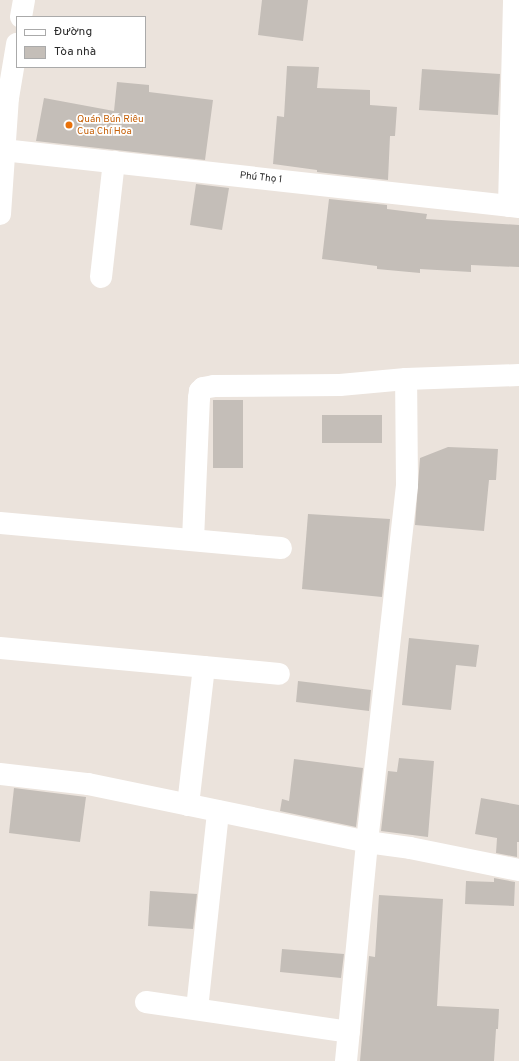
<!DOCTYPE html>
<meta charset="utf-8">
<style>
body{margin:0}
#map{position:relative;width:519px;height:1061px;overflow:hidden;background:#ebe3dc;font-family:Overpass,sans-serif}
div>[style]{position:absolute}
.building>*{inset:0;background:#c4beb8}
.minor>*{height:22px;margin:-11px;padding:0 11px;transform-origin:11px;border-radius:11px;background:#fff}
.dots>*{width:11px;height:11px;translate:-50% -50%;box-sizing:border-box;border:2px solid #fff;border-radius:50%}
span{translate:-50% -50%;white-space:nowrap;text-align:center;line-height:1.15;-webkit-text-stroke:3.5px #fff;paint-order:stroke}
.food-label{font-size:10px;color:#c56008}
.left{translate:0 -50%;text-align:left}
.street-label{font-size:10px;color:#2a2a2a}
.legend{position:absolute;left:16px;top:16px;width:130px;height:52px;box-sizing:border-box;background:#fff;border:1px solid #aaa;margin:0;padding:5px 7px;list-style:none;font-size:12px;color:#2a2a2a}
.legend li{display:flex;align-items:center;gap:8px;height:20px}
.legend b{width:20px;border:1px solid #aaa}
</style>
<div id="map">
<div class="building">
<div style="clip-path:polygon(262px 0,308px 0,303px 41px,258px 35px)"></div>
<div style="clip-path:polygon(287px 66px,319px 67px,317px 88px,370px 90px,370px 105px,397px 107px,395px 136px,390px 136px,388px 180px,317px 172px,317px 170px,273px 164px,277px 116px,284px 117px)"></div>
<div style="clip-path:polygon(422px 69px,500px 74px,498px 115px,419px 110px)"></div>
<div style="clip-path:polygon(117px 82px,149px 85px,149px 92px,213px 100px,205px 160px,36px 141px,44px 98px,114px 111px)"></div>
<div style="clip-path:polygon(196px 184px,229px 188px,222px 230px,190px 225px)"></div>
<div style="clip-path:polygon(329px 199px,387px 205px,387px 209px,427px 214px,426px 219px,519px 225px,519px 267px,471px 265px,471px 272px,420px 269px,420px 273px,377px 269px,377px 266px,322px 259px)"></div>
<div style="clip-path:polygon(213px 400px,243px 400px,243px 468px,213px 468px)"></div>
<div style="clip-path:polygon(322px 415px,382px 415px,382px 443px,322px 443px)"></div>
<div style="clip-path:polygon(448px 447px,498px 449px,496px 480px,489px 480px,484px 531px,415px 525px,420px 458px)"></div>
<div style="clip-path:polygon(308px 514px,390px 519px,382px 597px,302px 589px)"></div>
<div style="clip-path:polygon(409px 638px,479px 645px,476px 667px,456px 665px,451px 710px,402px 705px)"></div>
<div style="clip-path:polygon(298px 681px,371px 690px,369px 711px,296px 702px)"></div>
<div style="clip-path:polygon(399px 758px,434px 761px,428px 837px,381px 831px,388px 771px,397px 772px)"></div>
<div style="clip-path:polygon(294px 759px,363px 768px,356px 827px,280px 811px,282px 799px,289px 801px)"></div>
<div style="clip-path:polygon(14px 788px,86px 797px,80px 842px,9px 833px)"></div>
<div style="clip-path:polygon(481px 798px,519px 805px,519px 842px,517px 842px,517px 857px,496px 853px,497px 838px,475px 834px)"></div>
<div style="clip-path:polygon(494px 878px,515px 882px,514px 906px,465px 904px,466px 881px,494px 882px)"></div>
<div style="clip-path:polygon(150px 891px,197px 894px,193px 929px,148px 926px)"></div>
<div style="clip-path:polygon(379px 895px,443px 899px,437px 1006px,499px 1009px,498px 1029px,496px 1029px,494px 1061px,360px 1061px,369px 956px,375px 957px)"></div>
<div style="clip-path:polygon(282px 949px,344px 954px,341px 978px,280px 972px)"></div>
</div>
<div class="minor">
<div style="left:21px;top:17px;width:17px;rotate:-80deg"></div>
<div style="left:3px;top:150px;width:519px;rotate:6.3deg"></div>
<div style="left:509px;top:206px;width:206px;rotate:-88.6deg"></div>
<div style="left:0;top:214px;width:116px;rotate:-86.1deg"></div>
<div style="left:8px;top:98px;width:55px;rotate:-80.5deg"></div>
<div style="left:101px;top:277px;width:116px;rotate:-83.6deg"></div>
<div style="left:0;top:523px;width:282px;rotate:5.1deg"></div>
<div style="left:193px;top:540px;width:142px;rotate:-87.6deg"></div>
<div style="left:199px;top:398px;width:7px;rotate:-82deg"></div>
<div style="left:200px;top:391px;width:4px;rotate:-45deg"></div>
<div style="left:203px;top:388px;width:11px;rotate:-10deg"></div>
<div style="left:214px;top:386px;width:126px;rotate:-0.5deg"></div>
<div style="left:340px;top:385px;width:66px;rotate:-5.2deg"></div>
<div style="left:406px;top:379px;width:113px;rotate:-2deg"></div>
<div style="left:0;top:648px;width:280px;rotate:5.3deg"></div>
<div style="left:0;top:774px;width:89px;rotate:6.5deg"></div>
<div style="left:88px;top:784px;width:285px;rotate:11.7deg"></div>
<div style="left:367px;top:842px;width:43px;rotate:7.9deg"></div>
<div style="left:410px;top:848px;width:111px;rotate:11.4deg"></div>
<div style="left:188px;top:805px;width:139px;rotate:-83.4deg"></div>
<div style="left:146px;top:1002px;width:205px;rotate:8.4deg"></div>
<div style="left:197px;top:1009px;width:199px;rotate:-83.9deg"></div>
<div style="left:346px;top:1061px;width:220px;rotate:-84.5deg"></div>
<div style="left:367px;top:842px;width:359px;rotate:-83.6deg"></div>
<div style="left:407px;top:485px;width:106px;rotate:-90.5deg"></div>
</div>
<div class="dots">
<div style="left:69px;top:125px;background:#e8710a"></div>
</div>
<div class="food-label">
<span class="left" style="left:77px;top:125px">Quán Bún Riêu<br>Cua Chí Hoa</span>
</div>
<div class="street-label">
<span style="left:261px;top:178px;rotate:6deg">Phú Thọ 1</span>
</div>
<ul class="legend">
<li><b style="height:5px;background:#fff"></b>Đường</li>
<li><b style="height:11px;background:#c4beb8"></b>Tòa nhà</li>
</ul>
</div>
